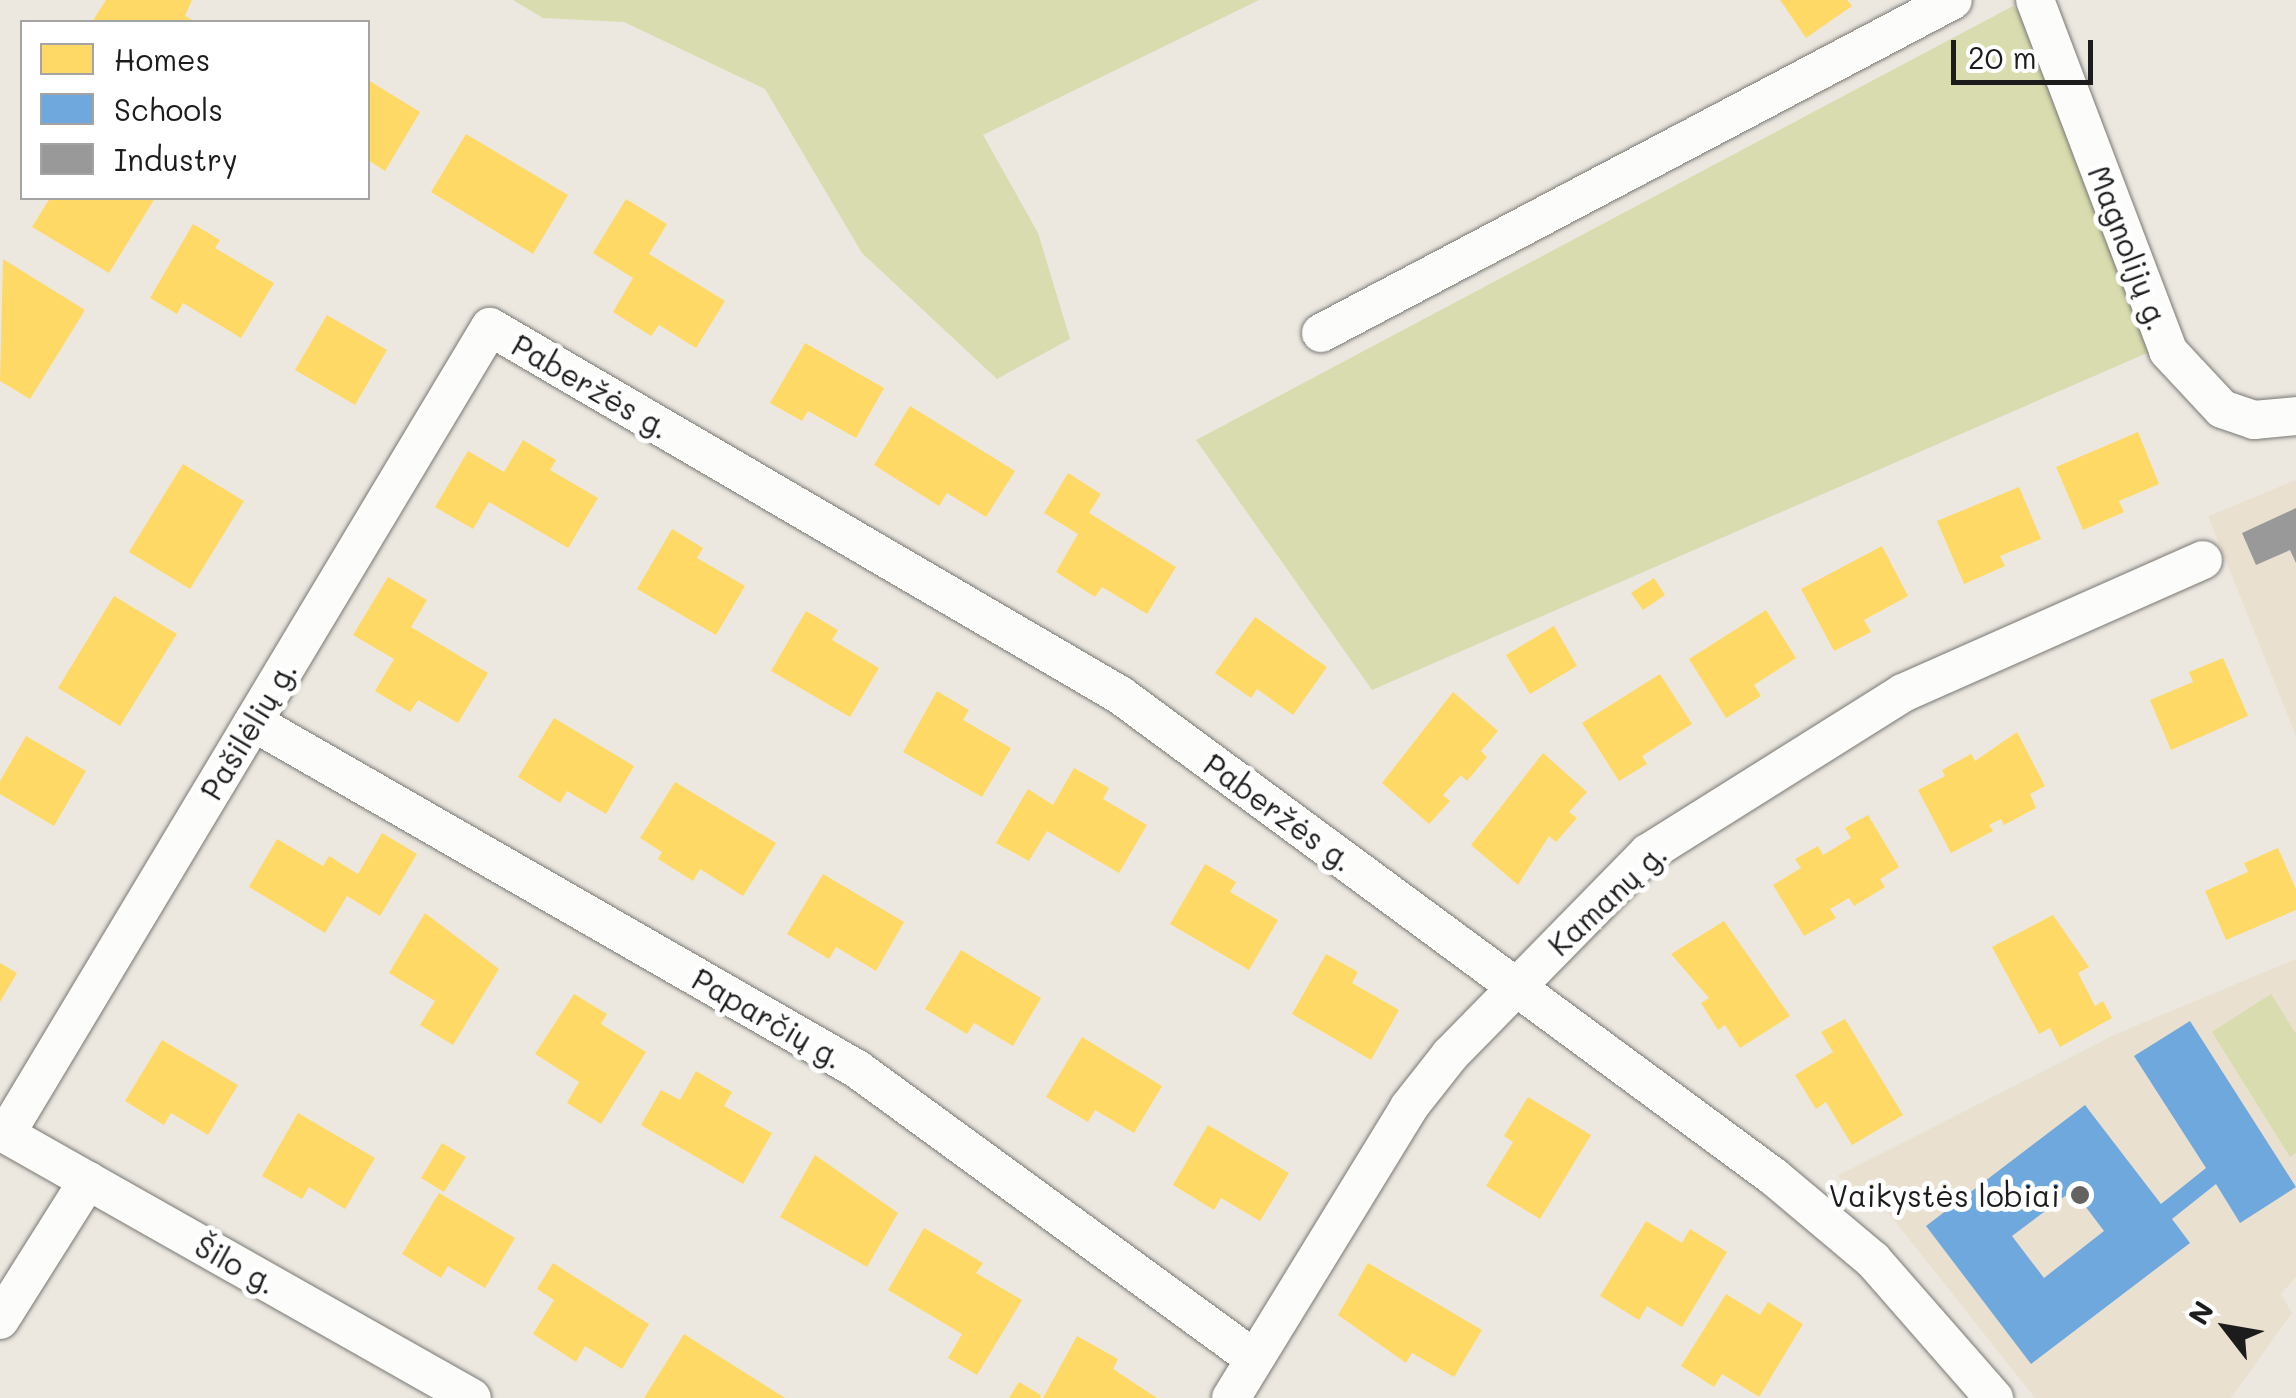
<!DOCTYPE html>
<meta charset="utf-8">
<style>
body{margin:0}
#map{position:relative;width:2296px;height:1398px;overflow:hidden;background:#ece8e0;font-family:Mali,sans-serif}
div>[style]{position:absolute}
.built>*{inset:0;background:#e9e0d0}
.green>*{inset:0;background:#d8dcae}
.homes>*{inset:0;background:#ffd966}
.schools>*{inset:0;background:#6fa8dc}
.industry>*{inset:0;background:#999}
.roads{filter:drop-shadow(0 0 2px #7a7874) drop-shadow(0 0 2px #7a7874)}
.minor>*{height:38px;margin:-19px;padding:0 19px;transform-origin:19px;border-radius:19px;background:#fcfcfa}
.dots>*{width:28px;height:28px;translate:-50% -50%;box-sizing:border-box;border:5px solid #fff;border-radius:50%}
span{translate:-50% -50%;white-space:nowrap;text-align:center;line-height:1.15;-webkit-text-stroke:10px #fff;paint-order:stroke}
.street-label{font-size:30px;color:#1c1c1c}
.poi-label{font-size:30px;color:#1c1c1c}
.right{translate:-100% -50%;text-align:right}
.legend{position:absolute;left:20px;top:20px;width:350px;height:180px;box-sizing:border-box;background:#fff;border:2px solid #a4a4a4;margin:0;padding:12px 18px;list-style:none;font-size:30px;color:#1c1c1c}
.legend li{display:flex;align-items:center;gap:20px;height:50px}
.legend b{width:50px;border:2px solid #a4a4a4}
.north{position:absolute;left:2176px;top:1278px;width:100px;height:100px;-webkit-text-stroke:8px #fff;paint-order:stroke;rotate:301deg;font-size:28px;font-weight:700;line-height:40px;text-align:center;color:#1c1c1c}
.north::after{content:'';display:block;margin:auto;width:35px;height:45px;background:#1c1c1c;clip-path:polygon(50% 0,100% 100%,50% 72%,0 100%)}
.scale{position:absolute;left:1951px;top:40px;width:142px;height:45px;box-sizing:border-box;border:5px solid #1c1c1c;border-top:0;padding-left:12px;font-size:30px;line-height:35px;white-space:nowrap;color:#1c1c1c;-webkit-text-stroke:8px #fff;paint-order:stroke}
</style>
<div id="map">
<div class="built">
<div style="clip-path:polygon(2296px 480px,2296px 736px,2208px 516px)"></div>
<div style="clip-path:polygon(2296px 959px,2296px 1277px,2281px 1294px,2292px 1313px,2231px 1398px,2035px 1398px,1890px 1215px,1837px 1176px,2116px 1034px)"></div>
</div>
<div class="green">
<div style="clip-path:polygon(513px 0,1259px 0,983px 135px,1038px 233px,1070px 339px,997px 379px,862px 253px,765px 89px,624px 22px,543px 18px)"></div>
<div style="clip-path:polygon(2013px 6px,2032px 28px,2154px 350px,1372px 690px,1196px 440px)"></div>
<div style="clip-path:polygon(2271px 994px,2296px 1034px,2296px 1153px,2290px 1157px,2212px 1032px)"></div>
</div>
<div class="homes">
<div style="clip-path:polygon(106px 0,192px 0,185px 16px,196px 22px,92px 22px)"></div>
<div style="clip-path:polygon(1780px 0,1847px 0,1852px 6px,1806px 38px)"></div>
<div style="clip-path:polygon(368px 80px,420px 112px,385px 171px,368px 160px)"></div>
<div style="clip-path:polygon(466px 134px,568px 195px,533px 254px,431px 192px)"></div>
<div style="clip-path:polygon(50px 198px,155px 198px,109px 273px,32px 227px)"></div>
<div style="clip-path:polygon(626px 199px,667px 224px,649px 254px,725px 301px,696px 348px,659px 325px,651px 336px,613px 312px,633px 278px,593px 253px)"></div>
<div style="clip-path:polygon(193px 224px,220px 240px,215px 248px,274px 283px,241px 338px,183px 303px,177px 314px,150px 298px)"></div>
<div style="clip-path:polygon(3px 259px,85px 310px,30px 399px,0 381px)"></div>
<div style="clip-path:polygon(327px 315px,387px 350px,355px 405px,295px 370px)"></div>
<div style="clip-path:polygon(805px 343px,884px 388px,856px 438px,808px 411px,802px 421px,770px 403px)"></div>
<div style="clip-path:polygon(910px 406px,1015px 471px,986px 517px,947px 493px,939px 506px,874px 465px)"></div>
<div style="clip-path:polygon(2138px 432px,2159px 484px,2119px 501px,2124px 512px,2083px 530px,2056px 467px)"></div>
<div style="clip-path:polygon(523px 440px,556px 460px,550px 470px,598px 498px,568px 548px,489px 502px,473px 529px,435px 507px,468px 451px,504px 472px)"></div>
<div style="clip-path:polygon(183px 464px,244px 501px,190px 589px,129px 552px)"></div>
<div style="clip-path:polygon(1068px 473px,1101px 494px,1089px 513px,1176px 567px,1147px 614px,1102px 587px,1095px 597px,1056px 572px,1078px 534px,1044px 513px)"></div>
<div style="clip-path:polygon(2019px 487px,2041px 539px,2000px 556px,2005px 566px,1964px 584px,1937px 521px)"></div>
<div style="clip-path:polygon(672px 529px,703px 548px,697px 558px,745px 586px,716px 635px,637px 589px)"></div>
<div style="clip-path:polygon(1882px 546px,1908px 596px,1864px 620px,1871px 632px,1834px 651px,1801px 589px)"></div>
<div style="clip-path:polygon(388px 577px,427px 600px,411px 627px,488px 673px,458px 723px,418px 700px,410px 712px,375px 691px,394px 659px,353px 635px)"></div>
<div style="clip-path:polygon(1654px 578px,1665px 595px,1643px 610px,1631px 593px)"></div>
<div style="clip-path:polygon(114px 596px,177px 634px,120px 726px,58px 688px)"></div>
<div style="clip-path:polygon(1766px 610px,1796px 658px,1754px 685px,1761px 696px,1726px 718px,1689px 659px)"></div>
<div style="clip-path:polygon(806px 611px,838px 630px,832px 640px,879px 668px,850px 717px,771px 671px)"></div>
<div style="clip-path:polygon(1255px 617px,1327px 667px,1293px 715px,1257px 689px,1251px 698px,1215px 673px)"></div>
<div style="clip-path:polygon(1554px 626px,1577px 666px,1530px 694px,1506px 655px)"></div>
<div style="clip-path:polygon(2223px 658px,2248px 716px,2171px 750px,2150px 700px,2193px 682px,2189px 672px)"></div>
<div style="clip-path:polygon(1660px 674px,1692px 724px,1642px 756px,1647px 764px,1619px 781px,1582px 723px)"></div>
<div style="clip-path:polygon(937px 691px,969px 710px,963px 720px,1011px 748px,982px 797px,903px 752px)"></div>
<div style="clip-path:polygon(1453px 692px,1498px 731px,1481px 751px,1487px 757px,1467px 781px,1461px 775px,1443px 795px,1450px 801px,1429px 824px,1382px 783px)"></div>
<div style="clip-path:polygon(554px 718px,634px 766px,606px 814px,567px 791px,560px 803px,518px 777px)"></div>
<div style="clip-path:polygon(2017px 732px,2045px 786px,2030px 794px,2036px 808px,2004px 825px,2001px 819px,1989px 825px,1993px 831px,1951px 853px,1918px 790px,1945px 776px,1942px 770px,1971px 754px,1975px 761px)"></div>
<div style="clip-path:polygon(26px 736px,86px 771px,54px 826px,0 794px,0 781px)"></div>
<div style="clip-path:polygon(1543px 753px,1587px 792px,1569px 812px,1577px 818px,1556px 842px,1549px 836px,1518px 885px,1471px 845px)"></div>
<div style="clip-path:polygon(1074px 768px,1109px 788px,1103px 799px,1147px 825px,1119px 873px,1047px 831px,1029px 861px,996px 843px,1028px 789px,1053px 805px)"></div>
<div style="clip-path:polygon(675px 782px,776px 843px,743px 896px,700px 869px,693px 881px,658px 859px,662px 852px,640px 838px)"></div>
<div style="clip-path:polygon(1868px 815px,1899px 867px,1880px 879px,1885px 887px,1854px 906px,1849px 898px,1830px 909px,1836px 918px,1804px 936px,1773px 885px,1801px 868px,1795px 859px,1818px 846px,1823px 855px,1851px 838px,1845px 828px)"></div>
<div style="clip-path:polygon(382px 833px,417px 854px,380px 916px,347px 896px,325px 933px,249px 887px,277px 839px,323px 866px,329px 856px,358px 874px)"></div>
<div style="clip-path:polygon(2278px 848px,2296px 889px,2296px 910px,2226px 940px,2205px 891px,2248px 872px,2244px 863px)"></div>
<div style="clip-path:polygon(1205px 864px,1236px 882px,1230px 892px,1278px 920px,1249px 970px,1170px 924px)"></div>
<div style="clip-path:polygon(823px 874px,904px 922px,876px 971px,836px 947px,829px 959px,787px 934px)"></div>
<div style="clip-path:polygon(425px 913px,499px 969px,453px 1045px,420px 1025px,435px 1001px,389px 973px)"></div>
<div style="clip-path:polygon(2053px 915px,2089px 967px,2078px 973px,2095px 1006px,2103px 1001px,2112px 1018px,2060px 1047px,2050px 1028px,2039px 1034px,1992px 947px)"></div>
<div style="clip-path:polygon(1724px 921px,1790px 1016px,1740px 1048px,1725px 1025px,1718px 1030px,1701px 1003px,1709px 998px,1671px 954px)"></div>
<div style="clip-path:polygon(961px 950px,1041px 998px,1013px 1046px,974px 1023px,967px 1034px,925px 1009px)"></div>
<div style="clip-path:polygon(1326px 954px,1358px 972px,1352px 983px,1399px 1010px,1371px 1060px,1292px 1014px)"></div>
<div style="clip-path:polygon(0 963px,17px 973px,0 1002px)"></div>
<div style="clip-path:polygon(574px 994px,607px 1014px,601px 1024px,646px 1052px,601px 1124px,567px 1103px,579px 1082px,535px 1054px)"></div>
<div style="clip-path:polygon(1845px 1019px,1903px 1115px,1852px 1145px,1826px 1102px,1816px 1109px,1795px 1075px,1833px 1052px,1821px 1032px)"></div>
<div style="clip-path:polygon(1082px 1037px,1162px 1086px,1134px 1133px,1095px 1110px,1088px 1122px,1046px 1097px)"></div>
<div style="clip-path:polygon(162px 1040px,238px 1085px,208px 1135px,171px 1113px,164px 1125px,125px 1101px)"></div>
<div style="clip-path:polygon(696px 1071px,732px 1092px,724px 1106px,772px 1133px,743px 1184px,641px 1125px,661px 1090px,680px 1100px)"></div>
<div style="clip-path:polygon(1528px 1097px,1591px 1135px,1540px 1219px,1486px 1186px,1513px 1142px,1504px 1136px)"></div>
<div style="clip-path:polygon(298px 1113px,375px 1158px,345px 1209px,309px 1187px,302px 1199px,262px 1176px)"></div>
<div style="clip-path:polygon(1208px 1125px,1289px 1173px,1260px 1221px,1221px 1198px,1214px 1210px,1173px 1185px)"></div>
<div style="clip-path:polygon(442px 1143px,466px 1157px,444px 1192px,421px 1178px)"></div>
<div style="clip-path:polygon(815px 1155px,898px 1213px,867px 1267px,780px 1217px)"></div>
<div style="clip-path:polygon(439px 1193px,515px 1238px,485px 1288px,448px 1266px,441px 1278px,402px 1254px)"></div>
<div style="clip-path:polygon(1646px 1221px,1682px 1243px,1690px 1229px,1727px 1252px,1682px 1327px,1647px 1306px,1639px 1320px,1600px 1296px)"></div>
<div style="clip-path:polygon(924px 1228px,983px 1263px,976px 1273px,1022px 1300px,977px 1375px,948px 1358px,962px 1334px,888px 1290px)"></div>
<div style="clip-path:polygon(553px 1263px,649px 1324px,622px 1369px,585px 1346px,576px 1362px,533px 1334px,554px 1300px,537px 1289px)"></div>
<div style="clip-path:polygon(1368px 1263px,1482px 1330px,1454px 1377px,1412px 1353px,1406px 1363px,1338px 1315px)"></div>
<div style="clip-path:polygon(1726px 1294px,1760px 1315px,1768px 1302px,1803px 1324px,1759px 1397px,1722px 1374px,1714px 1387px,1681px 1366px)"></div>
<div style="clip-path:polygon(684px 1334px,785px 1398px,644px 1398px)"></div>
<div style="clip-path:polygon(1077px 1336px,1118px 1359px,1113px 1369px,1157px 1398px,1043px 1398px)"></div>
<div style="clip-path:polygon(1019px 1382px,1041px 1395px,1040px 1398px,1009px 1398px)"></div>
</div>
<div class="schools">
<div style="clip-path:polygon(evenodd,2190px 1021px,2296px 1187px,2240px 1223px,2216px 1184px,2172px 1219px,2190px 1243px,2031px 1364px,1926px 1226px,2085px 1105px,2161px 1204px,2206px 1168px,2134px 1056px,2190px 1021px,2073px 1190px,2104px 1231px,2044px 1278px,2012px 1236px,2073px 1190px)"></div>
</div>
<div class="industry">
<div style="clip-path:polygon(2296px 508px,2296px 563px,2290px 550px,2256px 565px,2242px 533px)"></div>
</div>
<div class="roads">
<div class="minor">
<div style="left:2035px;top:0;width:375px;rotate:69.2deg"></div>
<div style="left:2168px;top:351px;width:79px;rotate:47deg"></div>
<div style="left:2222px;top:409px;width:34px;rotate:19deg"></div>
<div style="left:2254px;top:420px;width:42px;rotate:-5.4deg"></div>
<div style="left:1321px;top:333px;width:714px;rotate:-27.78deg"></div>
<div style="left:253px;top:722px;width:697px;rotate:29.88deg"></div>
<div style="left:857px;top:1069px;width:492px;rotate:36.1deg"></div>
<div style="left:0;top:1131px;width:542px;rotate:29.5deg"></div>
<div style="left:6px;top:1134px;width:941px;rotate:-59.05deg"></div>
<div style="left:490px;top:327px;width:730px;rotate:30.29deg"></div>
<div style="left:1120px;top:695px;width:812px;rotate:36.39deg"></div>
<div style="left:1774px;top:1177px;width:129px;rotate:40deg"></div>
<div style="left:1873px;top:1260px;width:184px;rotate:48.8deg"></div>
<div style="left:0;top:1320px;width:165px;rotate:-57.8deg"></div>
<div style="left:1231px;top:1398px;width:341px;rotate:-58.5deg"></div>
<div style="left:1409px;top:1107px;width:66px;rotate:-51.7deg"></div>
<div style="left:1450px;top:1055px;width:283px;rotate:-45.6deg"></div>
<div style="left:1648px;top:853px;width:301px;rotate:-32.1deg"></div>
<div style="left:1903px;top:693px;width:328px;rotate:-23.9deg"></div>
</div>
</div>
<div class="dots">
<div style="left:2080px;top:1195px;background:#656361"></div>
</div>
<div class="street-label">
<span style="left:2129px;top:248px;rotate:69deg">Magnolijų g.</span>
<span style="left:591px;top:386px;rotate:30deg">Paberžės g.</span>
<span style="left:248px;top:730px;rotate:-59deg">Pašilėlių g.</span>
<span style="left:1279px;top:812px;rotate:36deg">Paberžės g.</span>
<span style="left:1607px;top:899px;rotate:-43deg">Kamanų g.</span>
<span style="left:768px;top:1018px;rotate:30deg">Paparčių g.</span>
<span style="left:236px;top:1264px;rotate:29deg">Šilo g.</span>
</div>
<div class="poi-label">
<span class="right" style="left:2060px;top:1195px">Vaikystės lobiai</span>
</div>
<ul class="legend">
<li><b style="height:28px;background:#ffd966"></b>Homes</li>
<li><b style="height:28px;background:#6fa8dc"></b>Schools</li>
<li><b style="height:28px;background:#999"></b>Industry</li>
</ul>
<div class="north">N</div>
<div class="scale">20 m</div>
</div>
